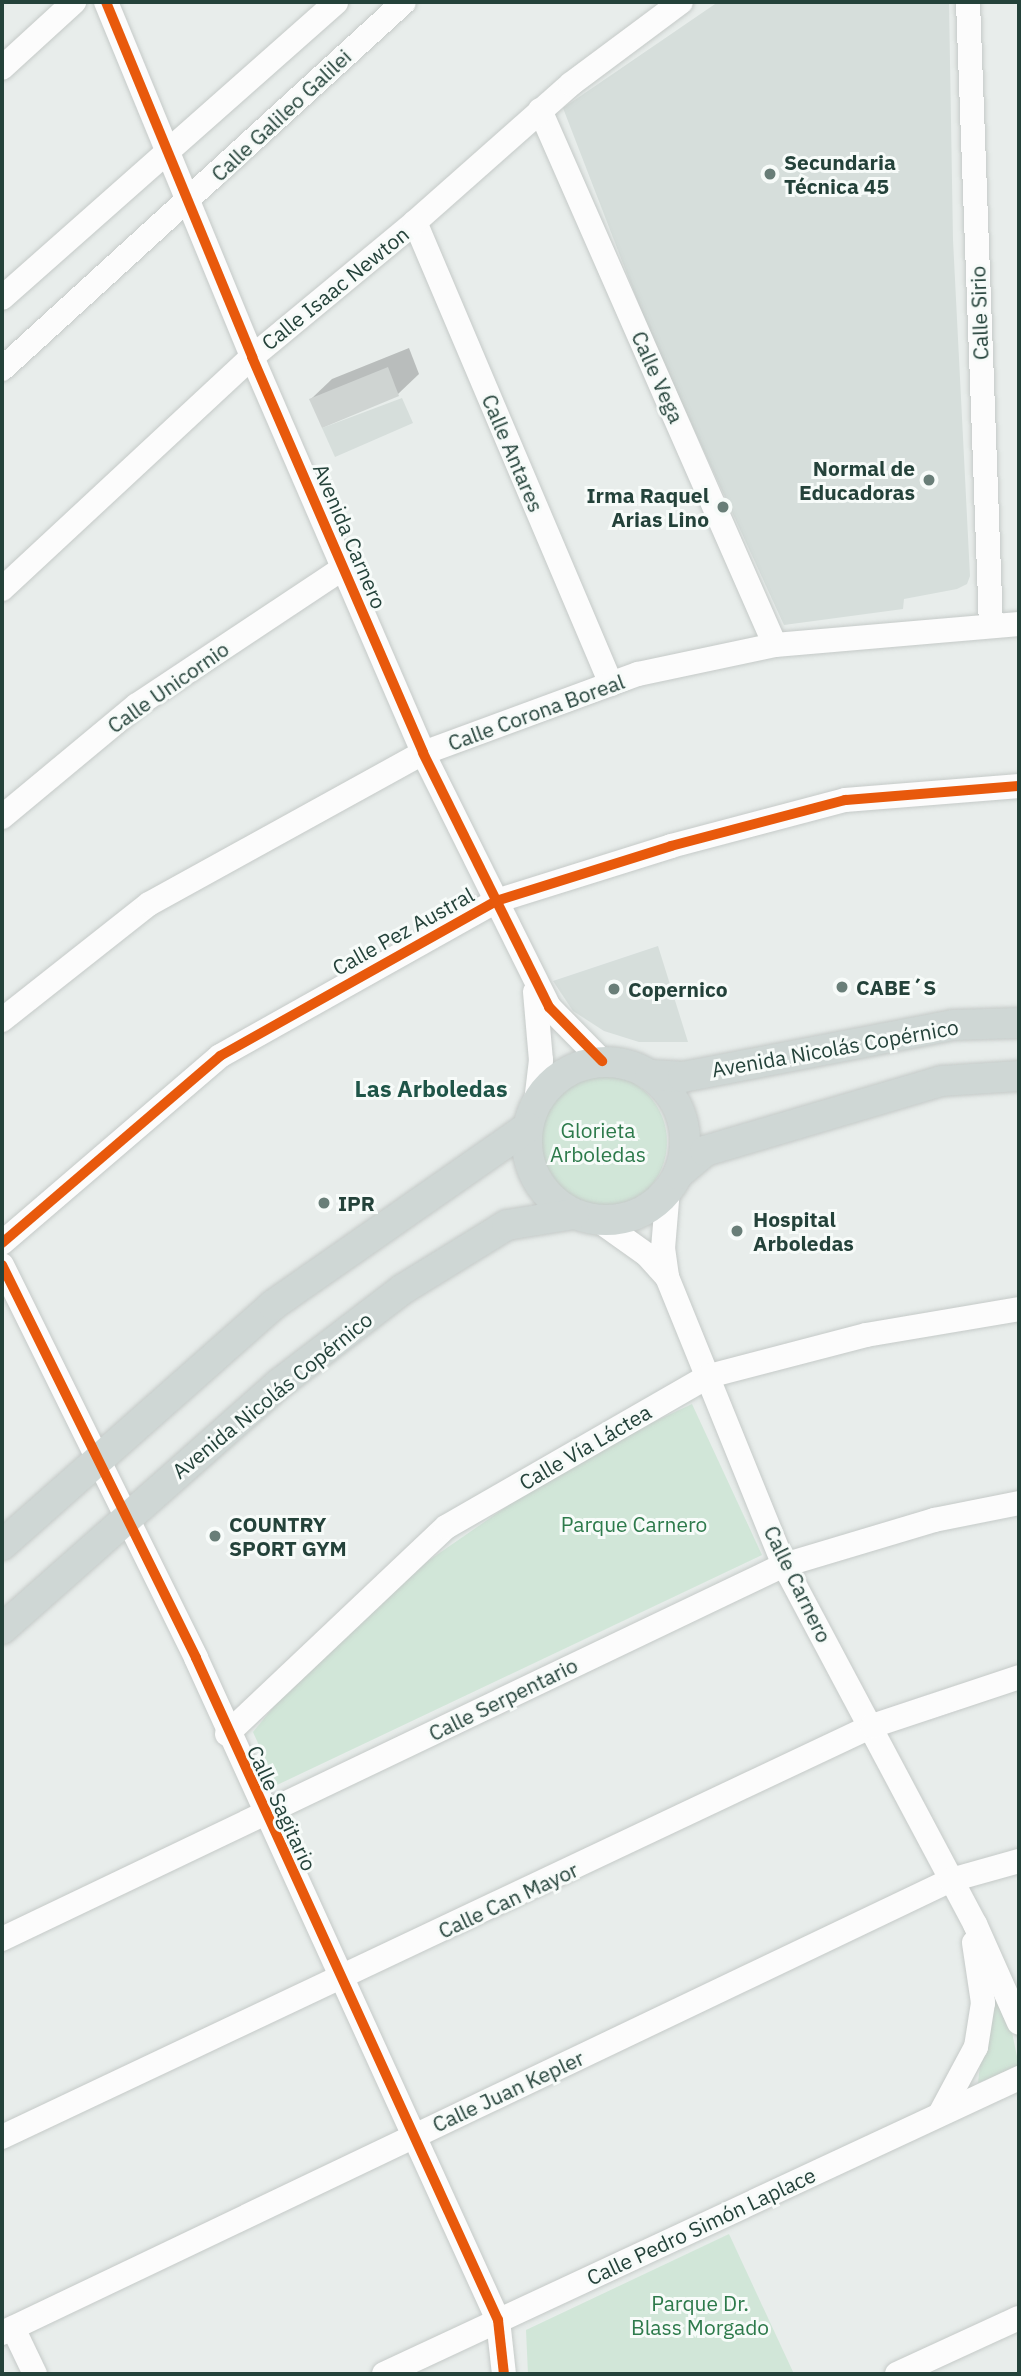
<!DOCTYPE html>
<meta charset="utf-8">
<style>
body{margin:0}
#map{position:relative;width:1021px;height:2376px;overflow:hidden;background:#e8edeb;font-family:"IBM Plex Sans",sans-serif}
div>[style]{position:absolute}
.built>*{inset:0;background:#d6dedb}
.green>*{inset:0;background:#d1e6d8}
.round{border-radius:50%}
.shadow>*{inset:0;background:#0003}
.building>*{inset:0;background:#cfd4d2}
.roads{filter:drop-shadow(0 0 2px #c5cac8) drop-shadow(0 0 2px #c5cac8)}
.minor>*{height:24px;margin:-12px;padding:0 12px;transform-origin:12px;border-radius:12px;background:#fcfcfc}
.major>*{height:30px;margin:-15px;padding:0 15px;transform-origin:15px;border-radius:15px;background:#cfd7d5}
.major>.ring{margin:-15px;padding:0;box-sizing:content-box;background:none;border:30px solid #cfd7d5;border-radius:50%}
.cycleway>*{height:10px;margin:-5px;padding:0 5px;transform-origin:5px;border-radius:5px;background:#e8590c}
.dots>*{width:19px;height:19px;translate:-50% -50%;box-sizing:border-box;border:4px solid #f7fbf9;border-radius:50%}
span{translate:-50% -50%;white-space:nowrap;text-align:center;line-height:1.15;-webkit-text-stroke:6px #f7fbf9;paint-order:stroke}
.street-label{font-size:21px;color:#24423a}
.poi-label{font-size:21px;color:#24423a;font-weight:700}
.left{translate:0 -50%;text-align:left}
.right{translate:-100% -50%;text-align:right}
.park-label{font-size:21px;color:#2d7a4b}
.neighbourhood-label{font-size:23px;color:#1f5548;font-weight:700}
.frame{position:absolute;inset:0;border:4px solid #24423a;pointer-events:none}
</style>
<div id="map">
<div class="built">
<div style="clip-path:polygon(718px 2px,949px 2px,953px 240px,970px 576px,967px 584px,957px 589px,904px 599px,903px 609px,784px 625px,651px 336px,563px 108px)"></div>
<div style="clip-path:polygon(402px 398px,413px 423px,335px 457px,322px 428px)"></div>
<div style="clip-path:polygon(658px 946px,688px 1042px,639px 1042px,604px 1031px,573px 1011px,553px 981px)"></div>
</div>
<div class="green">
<div class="round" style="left:529px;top:1073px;width:138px;height:138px"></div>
<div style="clip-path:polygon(692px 1404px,762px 1555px,277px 1785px,253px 1732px,303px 1671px,428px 1561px,519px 1498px,594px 1450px)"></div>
<div style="clip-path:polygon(1005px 1999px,1019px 2066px,978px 2083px,987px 2003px)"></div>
<div style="clip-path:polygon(729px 2234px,794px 2374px,528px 2374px,526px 2330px)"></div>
</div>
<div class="shadow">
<div style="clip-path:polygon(409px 348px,419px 374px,398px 394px,311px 399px,332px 379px)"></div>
</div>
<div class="building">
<div style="clip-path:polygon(388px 367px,399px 396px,322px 428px,309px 399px)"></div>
</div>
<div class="roads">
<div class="minor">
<div style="left:106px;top:2px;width:384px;rotate:67.6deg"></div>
<div style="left:252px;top:357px;width:431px;rotate:66.6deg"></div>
<div style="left:423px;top:753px;width:284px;rotate:63.6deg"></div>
<div style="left:549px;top:1007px;width:76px;rotate:45.5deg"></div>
<div style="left:968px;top:2px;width:623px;rotate:87.89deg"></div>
<div style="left:2px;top:68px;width:98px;rotate:-42.5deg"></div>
<div style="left:540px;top:110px;width:584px;rotate:66.29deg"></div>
<div style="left:415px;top:222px;width:502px;rotate:67.01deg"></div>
<div style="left:2px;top:298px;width:446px;rotate:-41.5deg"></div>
<div style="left:2px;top:369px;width:544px;rotate:-42.39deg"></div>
<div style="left:2px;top:589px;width:341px;rotate:-42.9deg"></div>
<div style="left:252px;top:357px;width:212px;rotate:-39.6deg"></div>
<div style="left:415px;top:222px;width:208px;rotate:-41.5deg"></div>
<div style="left:571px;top:84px;width:137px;rotate:-36.7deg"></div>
<div style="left:2px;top:817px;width:175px;rotate:-39.7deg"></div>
<div style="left:137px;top:705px;width:247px;rotate:-33.6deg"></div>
<div style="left:535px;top:992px;width:68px;rotate:85deg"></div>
<div style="left:541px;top:1060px;width:42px;rotate:96.8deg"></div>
<div style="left:2px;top:1020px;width:187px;rotate:-38.3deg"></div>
<div style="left:149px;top:904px;width:313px;rotate:-28.9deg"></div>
<div style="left:423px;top:753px;width:229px;rotate:-20.2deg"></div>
<div style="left:638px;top:674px;width:140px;rotate:-12deg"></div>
<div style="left:775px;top:645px;width:245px;rotate:-4.9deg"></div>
<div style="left:668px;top:1189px;width:59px;rotate:94.8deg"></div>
<div style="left:663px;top:1248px;width:29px;rotate:82deg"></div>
<div style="left:667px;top:1277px;width:311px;rotate:67.9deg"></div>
<div style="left:784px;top:1565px;width:407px;rotate:62deg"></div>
<div style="left:975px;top:1924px;width:108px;rotate:66deg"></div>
<div style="left:598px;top:1220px;width:60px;rotate:35.5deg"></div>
<div style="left:647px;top:1255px;width:30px;rotate:48deg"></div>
<div style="left:2px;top:1243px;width:287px;rotate:-40.6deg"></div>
<div style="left:220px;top:1056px;width:317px;rotate:-29.3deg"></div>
<div style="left:496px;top:901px;width:183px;rotate:-17.4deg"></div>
<div style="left:671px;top:846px;width:180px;rotate:-14.8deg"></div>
<div style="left:845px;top:800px;width:175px;rotate:-4.6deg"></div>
<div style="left:2px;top:1265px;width:438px;rotate:63.7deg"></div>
<div style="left:196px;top:1658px;width:728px;rotate:65.48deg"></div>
<div style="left:498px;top:2320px;width:54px;rotate:83.7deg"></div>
<div style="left:227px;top:1734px;width:301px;rotate:-43.4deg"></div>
<div style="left:446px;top:1527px;width:303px;rotate:-29.9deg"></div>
<div style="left:709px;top:1376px;width:162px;rotate:-14.6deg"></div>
<div style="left:866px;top:1335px;width:155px;rotate:-9.6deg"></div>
<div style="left:2px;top:1939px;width:867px;rotate:-25.56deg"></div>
<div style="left:784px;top:1565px;width:157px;rotate:-16.7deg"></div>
<div style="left:934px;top:1520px;width:87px;rotate:-11.3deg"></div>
<div style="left:940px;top:2114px;width:76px;rotate:-61.8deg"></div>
<div style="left:976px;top:2047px;width:45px;rotate:-81deg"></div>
<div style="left:983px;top:2003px;width:61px;rotate:-98.5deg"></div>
<div style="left:2px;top:2137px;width:962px;rotate:-25.29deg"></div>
<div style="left:872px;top:1726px;width:155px;rotate:-18.4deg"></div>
<div style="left:13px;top:2328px;width:51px;rotate:64.4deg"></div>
<div style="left:2px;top:2333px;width:1052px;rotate:-25.52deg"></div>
<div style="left:951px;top:1880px;width:71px;rotate:-15.6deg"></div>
<div style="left:384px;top:2374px;width:701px;rotate:-24.99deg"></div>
<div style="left:897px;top:2374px;width:134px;rotate:-24.7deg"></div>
</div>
<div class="major">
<div class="ring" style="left:527px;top:1062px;width:128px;height:128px"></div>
<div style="left:650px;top:1075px;width:33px;rotate:3deg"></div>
<div style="left:683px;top:1077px;width:275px;rotate:-10.9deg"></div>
<div style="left:953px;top:1025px;width:66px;rotate:-1.7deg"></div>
<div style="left:678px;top:1174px;width:35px;rotate:-40deg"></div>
<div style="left:705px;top:1151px;width:247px;rotate:-16.5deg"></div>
<div style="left:942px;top:1081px;width:77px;rotate:-3.7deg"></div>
<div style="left:2px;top:1545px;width:362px;rotate:-41.5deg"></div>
<div style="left:273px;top:1305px;width:310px;rotate:-34.9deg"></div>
<div style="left:2px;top:1629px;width:370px;rotate:-41.5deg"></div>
<div style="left:279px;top:1384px;width:156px;rotate:-37.5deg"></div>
<div style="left:403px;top:1289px;width:122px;rotate:-31.6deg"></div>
<div style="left:507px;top:1225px;width:68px;rotate:-9.3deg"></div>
</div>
</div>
<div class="cycleway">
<div style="left:106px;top:2px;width:384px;rotate:67.6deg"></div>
<div style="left:252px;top:357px;width:431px;rotate:66.6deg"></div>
<div style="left:423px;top:753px;width:284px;rotate:63.6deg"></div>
<div style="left:549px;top:1007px;width:76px;rotate:45.5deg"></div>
<div style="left:2px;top:1243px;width:287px;rotate:-40.6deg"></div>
<div style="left:220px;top:1056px;width:317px;rotate:-29.3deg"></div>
<div style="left:496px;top:901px;width:183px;rotate:-17.4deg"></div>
<div style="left:671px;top:846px;width:180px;rotate:-14.8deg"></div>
<div style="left:845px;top:800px;width:175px;rotate:-4.6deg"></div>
<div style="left:2px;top:1265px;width:438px;rotate:63.7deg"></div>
<div style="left:196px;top:1658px;width:728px;rotate:65.48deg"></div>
<div style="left:498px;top:2320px;width:54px;rotate:83.7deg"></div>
</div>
<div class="dots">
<div style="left:770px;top:174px;background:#697e78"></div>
<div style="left:929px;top:480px;background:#697e78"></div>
<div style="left:723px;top:507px;background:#697e78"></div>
<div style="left:842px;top:987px;background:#697e78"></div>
<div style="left:614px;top:989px;background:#697e78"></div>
<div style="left:324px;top:1203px;background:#697e78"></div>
<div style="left:737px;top:1231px;background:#697e78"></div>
<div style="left:215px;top:1536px;background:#697e78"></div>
</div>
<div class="street-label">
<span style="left:281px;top:115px;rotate:-43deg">Calle Galileo Galilei</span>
<span style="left:335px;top:288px;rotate:-39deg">Calle Isaac Newton</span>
<span style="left:979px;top:313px;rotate:-92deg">Calle Sirio</span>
<span style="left:658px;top:377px;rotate:66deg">Calle Vega</span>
<span style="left:513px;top:453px;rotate:67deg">Calle Antares</span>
<span style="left:350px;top:536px;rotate:67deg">Avenida Carnero</span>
<span style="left:168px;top:687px;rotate:-35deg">Calle Unicornio</span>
<span style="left:536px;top:712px;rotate:-20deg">Calle Corona Boreal</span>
<span style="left:403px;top:931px;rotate:-29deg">Calle Pez Austral</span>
<span style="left:835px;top:1048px;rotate:-10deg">Avenida Nicolás Copérnico</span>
<span style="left:272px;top:1395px;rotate:-39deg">Avenida Nicolás Copérnico</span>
<span style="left:585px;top:1447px;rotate:-30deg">Calle Vía Láctea</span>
<span style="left:798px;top:1584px;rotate:64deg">Calle Carnero</span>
<span style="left:503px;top:1699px;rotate:-26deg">Calle Serpentario</span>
<span style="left:282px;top:1808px;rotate:65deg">Calle Sagitario</span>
<span style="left:508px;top:1900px;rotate:-25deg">Calle Can Mayor</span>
<span style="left:508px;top:2091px;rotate:-25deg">Calle Juan Kepler</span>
<span style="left:701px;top:2226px;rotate:-25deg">Calle Pedro Simón Laplace</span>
</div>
<div class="poi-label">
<span class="left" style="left:784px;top:174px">Secundaria<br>Técnica 45</span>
<span class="right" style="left:915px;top:480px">Normal de<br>Educadoras</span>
<span class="right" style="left:709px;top:507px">Irma Raquel<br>Arias Lino</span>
<span class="left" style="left:856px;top:987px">CABE´S</span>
<span class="left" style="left:628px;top:989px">Copernico</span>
<span class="left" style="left:338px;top:1203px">IPR</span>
<span class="left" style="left:753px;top:1231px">Hospital<br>Arboledas</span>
<span class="left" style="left:229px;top:1536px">COUNTRY<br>SPORT GYM</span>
</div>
<div class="park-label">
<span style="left:598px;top:1142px">Glorieta<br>Arboledas</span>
<span style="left:634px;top:1524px">Parque Carnero</span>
<span style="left:700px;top:2315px">Parque Dr.<br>Blass Morgado</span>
</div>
<div class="neighbourhood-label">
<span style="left:431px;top:1088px">Las Arboledas</span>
</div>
<div class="frame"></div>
</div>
